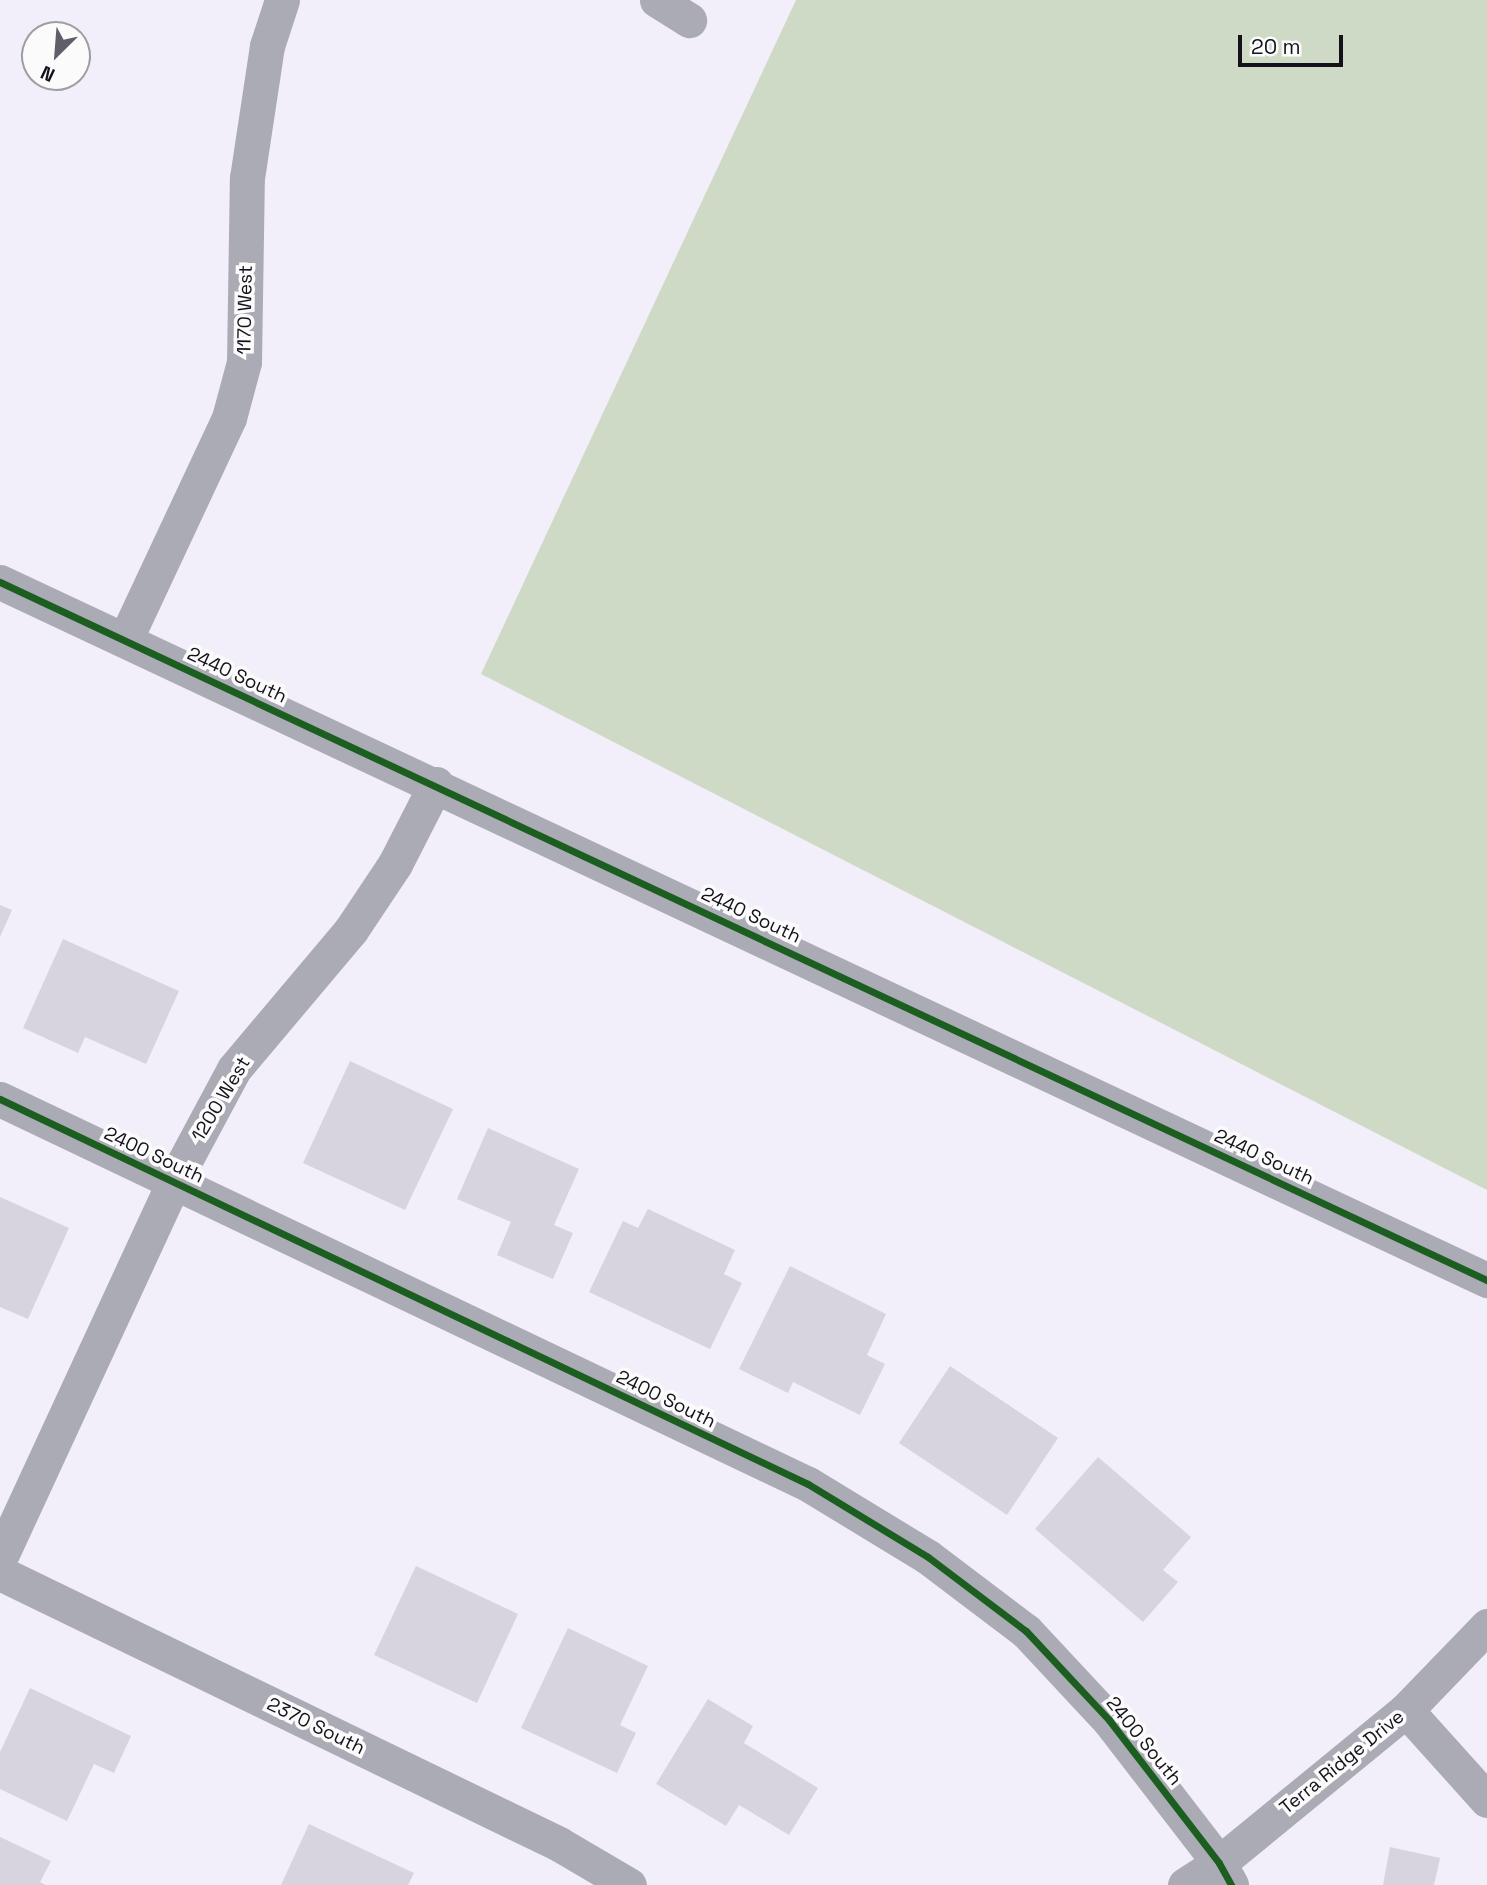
<!DOCTYPE html>
<style>
body{margin:0}
#map{position:relative;width:1487px;height:1885px;overflow:hidden;background:#f2eefa;font-family:"Space Grotesk",sans-serif}
div>[style]{position:absolute}
.green>*{inset:0;background:#cfdac6}
.building>*{inset:0;background:#d8d4df}
.street>*{height:35px;margin:-17.5px;padding:0 17.5px;transform-origin:17.5px;border-radius:17.5px;background:#ababb6}
.cycleway>*{height:7px;margin:-3.5px;padding:0 3.5px;transform-origin:3.5px;border-radius:3.5px;background:#1b5e20}
span{translate:-50% -50%;white-space:nowrap;text-align:center;line-height:1.15;-webkit-text-stroke:7px #fbfbfb;paint-order:stroke}
.street-label{font-size:19px;color:#14111b}
.north{position:absolute;left:21px;top:21px;width:70px;height:70px;box-sizing:border-box;background:#fbfbfb;border:2px solid #9f9da1;border-radius:50%;rotate:205deg;font-size:19px;font-weight:700;line-height:28px;text-align:center;color:#14111b}
.north::after{content:'';display:block;margin:auto;width:24px;height:32px;background:#625e69;clip-path:polygon(50% 0,100% 100%,50% 72%,0 100%)}
.scale{position:absolute;left:1238px;top:35px;width:105px;height:32px;box-sizing:border-box;border:4px solid #14111b;border-top:0;padding-left:9px;font-size:21px;line-height:24px;white-space:nowrap;color:#14111b;-webkit-text-stroke:5px #fbfbfb;paint-order:stroke}
</style>
<div id="map">
<div class="green">
<div style="clip-path:polygon(796px 0,1487px 0,1487px 1190px,481px 674px)"></div>
</div>
<div class="building">
<div style="clip-path:polygon(0 905px,12px 910px,0 937px)"></div>
<div style="clip-path:polygon(63px 939px,179px 991px,146px 1064px,85px 1037px,78px 1053px,23px 1028px)"></div>
<div style="clip-path:polygon(350px 1061px,453px 1109px,405px 1210px,303px 1163px)"></div>
<div style="clip-path:polygon(488px 1128px,579px 1169px,554px 1225px,573px 1233px,553px 1279px,497px 1255px,511px 1222px,457px 1199px)"></div>
<div style="clip-path:polygon(0 1197px,69px 1228px,28px 1319px,0 1307px)"></div>
<div style="clip-path:polygon(648px 1209px,735px 1250px,724px 1274px,742px 1283px,710px 1349px,589px 1292px,623px 1221px,638px 1228px)"></div>
<div style="clip-path:polygon(790px 1266px,886px 1314px,867px 1355px,885px 1364px,860px 1415px,793px 1382px,788px 1393px,739px 1369px)"></div>
<div style="clip-path:polygon(950px 1366px,1058px 1438px,1007px 1515px,899px 1443px)"></div>
<div style="clip-path:polygon(1098px 1457px,1191px 1537px,1163px 1570px,1178px 1582px,1143px 1622px,1035px 1529px)"></div>
<div style="clip-path:polygon(416px 1566px,518px 1614px,477px 1703px,374px 1655px)"></div>
<div style="clip-path:polygon(568px 1628px,648px 1666px,620px 1725px,636px 1733px,617px 1773px,521px 1728px)"></div>
<div style="clip-path:polygon(30px 1688px,131px 1736px,114px 1773px,94px 1764px,67px 1821px,0 1789px,0 1752px)"></div>
<div style="clip-path:polygon(708px 1699px,753px 1726px,744px 1743px,818px 1788px,789px 1835px,739px 1805px,726px 1826px,656px 1784px)"></div>
<div style="clip-path:polygon(309px 1824px,414px 1873px,408px 1885px,281px 1885px)"></div>
<div style="clip-path:polygon(0 1837px,51px 1861px,40px 1882px,46px 1885px,0 1885px)"></div>
<div style="clip-path:polygon(1390px 1847px,1440px 1858px,1434px 1885px,1383px 1885px)"></div>
</div>
<div class="street">
<div style="left:657px;top:0;width:38px;rotate:32deg"></div>
<div style="left:0;top:582px;width:1643px;rotate:25.15deg"></div>
<div style="left:125px;top:640px;width:245px;rotate:-64.9deg"></div>
<div style="left:229px;top:418px;width:58px;rotate:-75deg"></div>
<div style="left:244px;top:362px;width:184px;rotate:-89.1deg"></div>
<div style="left:247px;top:178px;width:134px;rotate:-81.4deg"></div>
<div style="left:267px;top:46px;width:48px;rotate:-71.9deg"></div>
<div style="left:0;top:1099px;width:895px;rotate:25.48deg"></div>
<div style="left:808px;top:1484px;width:140px;rotate:31.3deg"></div>
<div style="left:928px;top:1557px;width:123px;rotate:37.1deg"></div>
<div style="left:1026px;top:1631px;width:122px;rotate:47deg"></div>
<div style="left:1109px;top:1720px;width:180px;rotate:52.4deg"></div>
<div style="left:1219px;top:1863px;width:25px;rotate:61deg"></div>
<div style="left:0;top:1558px;width:415px;rotate:-65.2deg"></div>
<div style="left:174px;top:1181px;width:127px;rotate:-61.8deg"></div>
<div style="left:234px;top:1069px;width:182px;rotate:-49.9deg"></div>
<div style="left:351px;top:930px;width:79px;rotate:-56.3deg"></div>
<div style="left:395px;top:864px;width:90px;rotate:-62.9deg"></div>
<div style="left:0;top:1573px;width:621px;rotate:25.86deg"></div>
<div style="left:559px;top:1844px;width:81px;rotate:30.4deg"></div>
<div style="left:1406px;top:1710px;width:121px;rotate:48deg"></div>
<div style="left:1185px;top:1885px;width:40px;rotate:-32.9deg"></div>
<div style="left:1219px;top:1863px;width:242px;rotate:-39.3deg"></div>
<div style="left:1406px;top:1710px;width:117px;rotate:-46deg"></div>
</div>
<div class="cycleway">
<div style="left:0;top:582px;width:1643px;rotate:25.15deg"></div>
<div style="left:0;top:1099px;width:895px;rotate:25.48deg"></div>
<div style="left:808px;top:1484px;width:140px;rotate:31.3deg"></div>
<div style="left:928px;top:1557px;width:123px;rotate:37.1deg"></div>
<div style="left:1026px;top:1631px;width:122px;rotate:47deg"></div>
<div style="left:1109px;top:1720px;width:180px;rotate:52.4deg"></div>
<div style="left:1219px;top:1863px;width:25px;rotate:61deg"></div>
</div>
<div class="street-label">
<span style="left:245px;top:310px;rotate:-89deg">1170 West</span>
<span style="left:237px;top:675px;rotate:25deg">2440 South</span>
<span style="left:751px;top:915px;rotate:25deg">2440 South</span>
<span style="left:221px;top:1099px;rotate:-59deg">1200 West</span>
<span style="left:154px;top:1155px;rotate:25deg">2400 South</span>
<span style="left:1264px;top:1157px;rotate:25deg">2440 South</span>
<span style="left:666px;top:1399px;rotate:26deg">2400 South</span>
<span style="left:316px;top:1726px;rotate:26deg">2370 South</span>
<span style="left:1144px;top:1741px;rotate:51deg">2400 South</span>
<span style="left:1342px;top:1762px;rotate:-39deg">Terra Ridge Drive</span>
</div>
<div class="north">N</div>
<div class="scale">20 m</div>
</div>
